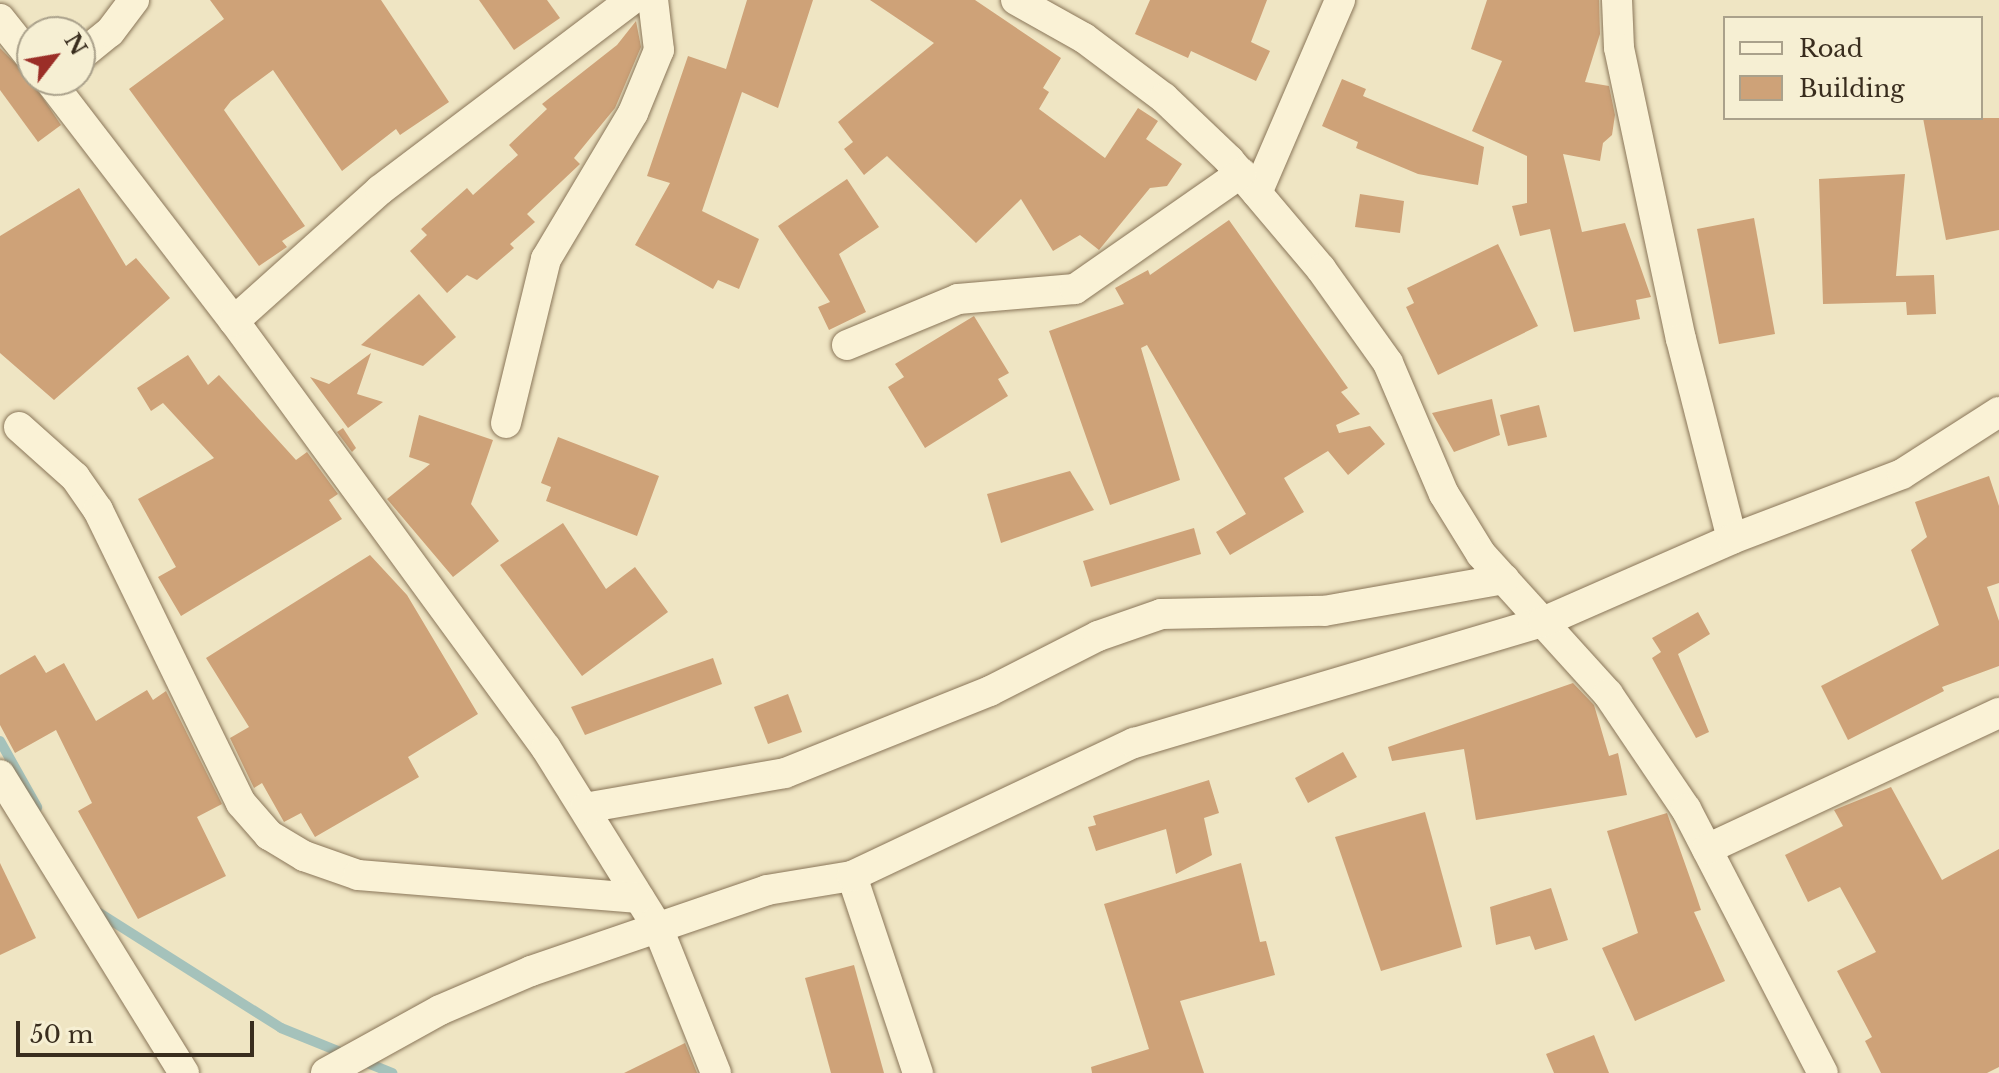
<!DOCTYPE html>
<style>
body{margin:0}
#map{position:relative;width:1999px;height:1073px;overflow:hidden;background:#efe5c3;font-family:"Libre Baskerville",serif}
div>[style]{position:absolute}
.stream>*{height:10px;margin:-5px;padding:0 5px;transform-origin:5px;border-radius:5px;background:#a5c2bb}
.building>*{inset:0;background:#cea278}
.roads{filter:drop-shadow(0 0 2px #8a7659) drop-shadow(0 0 2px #8a7659)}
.minor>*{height:30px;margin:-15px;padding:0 15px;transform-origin:15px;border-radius:15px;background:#faf2d6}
span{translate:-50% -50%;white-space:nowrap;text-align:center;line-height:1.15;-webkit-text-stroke:6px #f6efd3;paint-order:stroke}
.legend{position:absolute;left:1723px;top:16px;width:260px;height:104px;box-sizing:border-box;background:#f6efd3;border:2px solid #aaa18b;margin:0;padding:10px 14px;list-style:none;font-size:24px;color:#392d1e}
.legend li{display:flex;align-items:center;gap:16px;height:40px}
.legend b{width:40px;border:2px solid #aaa18b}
.north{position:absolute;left:16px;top:16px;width:80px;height:80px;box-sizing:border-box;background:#f6efd3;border:2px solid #aaa18b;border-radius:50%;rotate:59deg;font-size:22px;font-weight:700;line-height:32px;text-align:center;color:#392d1e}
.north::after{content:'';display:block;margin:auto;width:28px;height:36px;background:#9b2e27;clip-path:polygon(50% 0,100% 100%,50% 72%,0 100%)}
.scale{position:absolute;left:16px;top:1021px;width:238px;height:36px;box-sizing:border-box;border:4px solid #392d1e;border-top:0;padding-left:10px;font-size:24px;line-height:28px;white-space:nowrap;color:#392d1e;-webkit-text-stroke:6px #f6efd3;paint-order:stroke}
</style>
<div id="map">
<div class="stream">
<div style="left:0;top:741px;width:76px;rotate:60.7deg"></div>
<div style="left:93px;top:909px;width:222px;rotate:32.3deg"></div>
<div style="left:281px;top:1028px;width:69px;rotate:22.1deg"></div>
<div style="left:360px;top:1060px;width:35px;rotate:22deg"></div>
</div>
<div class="building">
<div style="clip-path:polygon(210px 0,381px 0,449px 102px,400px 135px,396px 129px,342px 171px,273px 70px,231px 101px,224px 110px,305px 226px,282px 241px,287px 247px,259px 266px,129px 89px,224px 19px)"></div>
<div style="clip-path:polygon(479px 0,547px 0,560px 18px,514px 50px)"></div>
<div style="clip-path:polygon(747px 0,813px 0,778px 108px,742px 92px,702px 211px,759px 239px,739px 289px,718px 280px,713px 289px,635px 245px,670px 183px,647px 176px,688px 56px,726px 69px)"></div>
<div style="clip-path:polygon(870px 0,975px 0,1061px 58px,1043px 88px,1049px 92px,1039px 109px,1105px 158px,1138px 108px,1158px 121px,1146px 139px,1182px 164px,1167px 186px,1150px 188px,1099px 250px,1080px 235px,1053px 251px,1021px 199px,976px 243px,887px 156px,864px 175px,844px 149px,853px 142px,838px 122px,934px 43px)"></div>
<div style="clip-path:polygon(1150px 0,1267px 0,1251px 42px,1270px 51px,1256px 81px,1191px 51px,1188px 58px,1135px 34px)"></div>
<div style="clip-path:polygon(1487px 0,1599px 0,1600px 34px,1585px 82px,1609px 86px,1615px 115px,1612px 135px,1603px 143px,1600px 161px,1563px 154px,1582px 232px,1625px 223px,1651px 297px,1636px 300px,1640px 319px,1574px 332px,1550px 229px,1520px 236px,1512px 206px,1527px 203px,1527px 156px,1472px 131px,1502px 61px,1471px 49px)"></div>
<div style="clip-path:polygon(636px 21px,641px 47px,615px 108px,574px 158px,580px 164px,527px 214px,535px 222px,510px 244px,514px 248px,477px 280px,467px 275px,447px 293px,410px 251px,427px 235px,421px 229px,467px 188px,473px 195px,518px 155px,509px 145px,547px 109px,542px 104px,617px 45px)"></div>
<div style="clip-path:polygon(0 48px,28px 76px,61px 125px,38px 142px,0 90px)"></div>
<div style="clip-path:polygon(1342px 79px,1366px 89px,1363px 96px,1484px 147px,1478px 185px,1418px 174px,1356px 148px,1358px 142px,1322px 126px)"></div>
<div style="clip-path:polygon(1923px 118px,1999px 118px,1999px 230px,1946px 240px)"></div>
<div style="clip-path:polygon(1905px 174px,1896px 276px,1934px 275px,1936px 314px,1907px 315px,1906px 302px,1823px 304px,1819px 179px)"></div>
<div style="clip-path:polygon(847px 179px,879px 227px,839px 254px,866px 312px,829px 330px,818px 307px,830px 302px,778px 226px)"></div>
<div style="clip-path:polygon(79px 188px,126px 266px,136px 258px,170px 298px,54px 400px,0 353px,0 236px)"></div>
<div style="clip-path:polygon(1360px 194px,1404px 201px,1400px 233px,1355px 227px)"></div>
<div style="clip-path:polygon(1754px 218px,1775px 334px,1719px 344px,1697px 229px)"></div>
<div style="clip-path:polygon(1229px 220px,1348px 388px,1341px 392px,1360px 414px,1336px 425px,1339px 433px,1370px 426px,1385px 444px,1348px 475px,1328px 451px,1284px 478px,1304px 512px,1230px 555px,1216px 532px,1246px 514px,1147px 345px,1141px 348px,1180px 480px,1110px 505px,1049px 331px,1124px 304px,1115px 288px,1148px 270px,1150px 275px)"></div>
<div style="clip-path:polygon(1498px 244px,1538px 326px,1438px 375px,1406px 307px,1414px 303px,1407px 288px)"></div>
<div style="clip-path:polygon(419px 294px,456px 337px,423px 366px,361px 345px)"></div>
<div style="clip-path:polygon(974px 316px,1009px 373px,998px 379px,1008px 396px,925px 448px,888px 387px,904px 377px,895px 364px)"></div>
<div style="clip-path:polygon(371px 353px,357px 394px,383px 402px,348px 428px,310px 377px,329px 384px)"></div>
<div style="clip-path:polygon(188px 355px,208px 385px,219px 375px,296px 460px,307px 452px,338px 494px,329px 500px,342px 519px,181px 616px,158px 577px,176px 567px,138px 499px,214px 458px,163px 403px,151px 411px,137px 388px)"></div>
<div style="clip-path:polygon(1492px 399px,1500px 435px,1454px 452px,1432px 413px)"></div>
<div style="clip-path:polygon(1539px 405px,1547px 437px,1508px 446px,1500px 415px)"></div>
<div style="clip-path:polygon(419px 415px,493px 440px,471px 504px,499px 541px,453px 577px,387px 499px,430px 464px,409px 457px)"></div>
<div style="clip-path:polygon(343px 428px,356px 448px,352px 452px,337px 432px)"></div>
<div style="clip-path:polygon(558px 437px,659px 476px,637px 536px,546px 501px,551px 487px,541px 483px)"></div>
<div style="clip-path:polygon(1070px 471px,1094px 510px,1001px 543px,987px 494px)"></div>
<div style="clip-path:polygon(1989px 476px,1999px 506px,1999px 583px,1987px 587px,1999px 621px,1999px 666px,1942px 687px,1944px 691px,1848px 740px,1821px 686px,1939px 625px,1911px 550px,1927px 537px,1915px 502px)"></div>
<div style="clip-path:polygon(563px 523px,606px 589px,635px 567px,668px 612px,582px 676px,500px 565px)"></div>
<div style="clip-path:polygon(1194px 528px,1201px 554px,1091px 587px,1083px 561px)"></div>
<div style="clip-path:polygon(370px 555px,407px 595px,478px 714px,408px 757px,419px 777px,315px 837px,301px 813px,284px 822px,262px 783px,254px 788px,230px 738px,249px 727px,206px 658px)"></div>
<div style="clip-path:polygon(1698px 612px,1710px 634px,1678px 654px,1709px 732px,1696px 738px,1652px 658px,1661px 652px,1652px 638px)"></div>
<div style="clip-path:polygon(35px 655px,46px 673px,64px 663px,96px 721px,147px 690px,153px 700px,166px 691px,222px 804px,197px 817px,226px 876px,138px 919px,78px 811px,92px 803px,56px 730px,15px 753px,0 725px,0 675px)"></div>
<div style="clip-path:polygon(713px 658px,722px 684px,585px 735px,571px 707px)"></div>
<div style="clip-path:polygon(1573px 683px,1594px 705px,1609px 756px,1618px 753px,1627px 795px,1476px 820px,1464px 749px,1392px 761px,1388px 747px)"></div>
<div style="clip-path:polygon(788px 694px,802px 732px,768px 744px,754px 707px)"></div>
<div style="clip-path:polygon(1343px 752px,1357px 777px,1308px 803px,1295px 778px)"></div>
<div style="clip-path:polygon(1209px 780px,1219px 813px,1204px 818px,1212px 855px,1176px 874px,1166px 829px,1096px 851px,1088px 827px,1096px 825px,1093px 816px)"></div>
<div style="clip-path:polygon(1891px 787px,1942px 880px,1999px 849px,1999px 1067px,1987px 1073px,1881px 1073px,1865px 1041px,1872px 1037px,1837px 971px,1876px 952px,1840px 887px,1808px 902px,1785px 855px,1843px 826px,1834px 810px)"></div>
<div style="clip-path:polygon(1425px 812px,1462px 947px,1381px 971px,1335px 837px)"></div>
<div style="clip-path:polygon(1667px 813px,1695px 892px,1701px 910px,1694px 912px,1725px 981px,1635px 1021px,1602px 948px,1638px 933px,1607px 831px)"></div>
<div style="clip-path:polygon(0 863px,36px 938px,0 955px)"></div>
<div style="clip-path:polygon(1241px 863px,1260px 942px,1266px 941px,1275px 975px,1180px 1001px,1204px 1073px,1092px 1073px,1091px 1067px,1149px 1049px,1104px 904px)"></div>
<div style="clip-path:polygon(1551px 888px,1568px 940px,1535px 950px,1530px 936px,1496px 945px,1490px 907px)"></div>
<div style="clip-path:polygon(854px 965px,884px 1073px,831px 1073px,805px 978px)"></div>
<div style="clip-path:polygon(1594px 1035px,1609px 1073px,1554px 1073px,1546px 1054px)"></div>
<div style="clip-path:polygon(685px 1043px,697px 1073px,624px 1073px)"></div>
</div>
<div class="roads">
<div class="minor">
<div style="left:1016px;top:0;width:78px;rotate:29.2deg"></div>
<div style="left:1084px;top:38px;width:100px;rotate:36.9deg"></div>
<div style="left:1164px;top:98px;width:90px;rotate:43.6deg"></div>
<div style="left:1229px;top:160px;width:143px;rotate:49.8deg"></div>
<div style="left:1321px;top:269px;width:115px;rotate:54.5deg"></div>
<div style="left:1388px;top:363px;width:142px;rotate:66.9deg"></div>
<div style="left:1444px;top:494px;width:70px;rotate:58.3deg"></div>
<div style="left:1481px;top:554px;width:189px;rotate:47.8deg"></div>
<div style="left:1608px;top:694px;width:139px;rotate:55.9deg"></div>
<div style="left:1686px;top:809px;width:297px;rotate:62.6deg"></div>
<div style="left:1617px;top:0;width:48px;rotate:87.6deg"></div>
<div style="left:1619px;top:48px;width:298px;rotate:78deg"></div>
<div style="left:1681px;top:339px;width:206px;rotate:75.7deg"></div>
<div style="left:0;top:19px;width:51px;rotate:51.3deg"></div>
<div style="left:80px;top:56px;width:38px;rotate:-39deg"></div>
<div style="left:110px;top:32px;width:40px;rotate:-53deg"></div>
<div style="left:49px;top:80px;width:304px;rotate:52.5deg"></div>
<div style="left:234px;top:321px;width:529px;rotate:53.85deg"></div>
<div style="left:546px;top:748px;width:212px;rotate:58.1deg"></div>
<div style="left:658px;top:928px;width:156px;rotate:68.2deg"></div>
<div style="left:1257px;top:193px;width:210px;rotate:-66.7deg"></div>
<div style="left:234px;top:321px;width:196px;rotate:-41.9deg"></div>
<div style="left:380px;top:190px;width:315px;rotate:-37.1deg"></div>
<div style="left:847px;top:345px;width:120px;rotate:-22.5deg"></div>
<div style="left:958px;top:299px;width:117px;rotate:-4.9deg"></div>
<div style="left:1075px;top:289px;width:203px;rotate:-34.9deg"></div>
<div style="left:506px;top:423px;width:169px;rotate:-76.3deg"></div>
<div style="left:546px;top:259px;width:170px;rotate:-59.2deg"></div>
<div style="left:633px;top:113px;width:68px;rotate:-67.6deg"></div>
<div style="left:659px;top:50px;width:50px;rotate:-96.8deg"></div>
<div style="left:19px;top:427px;width:75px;rotate:41.8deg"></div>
<div style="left:75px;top:477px;width:40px;rotate:55.1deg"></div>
<div style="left:98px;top:510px;width:326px;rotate:64deg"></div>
<div style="left:241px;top:803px;width:43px;rotate:48.8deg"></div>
<div style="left:269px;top:835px;width:41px;rotate:31deg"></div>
<div style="left:304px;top:856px;width:57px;rotate:19.4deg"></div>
<div style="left:358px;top:875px;width:282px;rotate:4.7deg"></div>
<div style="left:0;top:775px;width:350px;rotate:58.3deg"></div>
<div style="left:585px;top:808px;width:203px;rotate:-9.9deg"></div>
<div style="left:785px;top:773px;width:221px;rotate:-21.8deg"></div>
<div style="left:990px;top:691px;width:121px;rotate:-27deg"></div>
<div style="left:1098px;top:636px;width:67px;rotate:-19.2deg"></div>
<div style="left:1161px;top:614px;width:163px;rotate:-1.1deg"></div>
<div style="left:1324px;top:611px;width:183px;rotate:-10.1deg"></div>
<div style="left:1707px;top:849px;width:322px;rotate:-25deg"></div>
<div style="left:852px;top:876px;width:208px;rotate:71.5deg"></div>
<div style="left:326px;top:1073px;width:130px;rotate:-28.9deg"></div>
<div style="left:440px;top:1010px;width:99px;rotate:-23.2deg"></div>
<div style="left:531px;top:971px;width:250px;rotate:-18.9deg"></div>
<div style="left:767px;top:890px;width:86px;rotate:-9.4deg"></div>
<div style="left:852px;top:876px;width:312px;rotate:-25.3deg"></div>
<div style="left:1134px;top:743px;width:427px;rotate:-16.5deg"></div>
<div style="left:1543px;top:622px;width:206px;rotate:-23.7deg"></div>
<div style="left:1732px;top:539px;width:182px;rotate:-20.9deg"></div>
<div style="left:1902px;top:474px;width:115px;rotate:-32.6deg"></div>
</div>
</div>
<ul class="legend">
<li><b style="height:10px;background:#faf2d6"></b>Road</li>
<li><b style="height:22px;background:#cea278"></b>Building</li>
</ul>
<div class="north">N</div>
<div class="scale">50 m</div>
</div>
